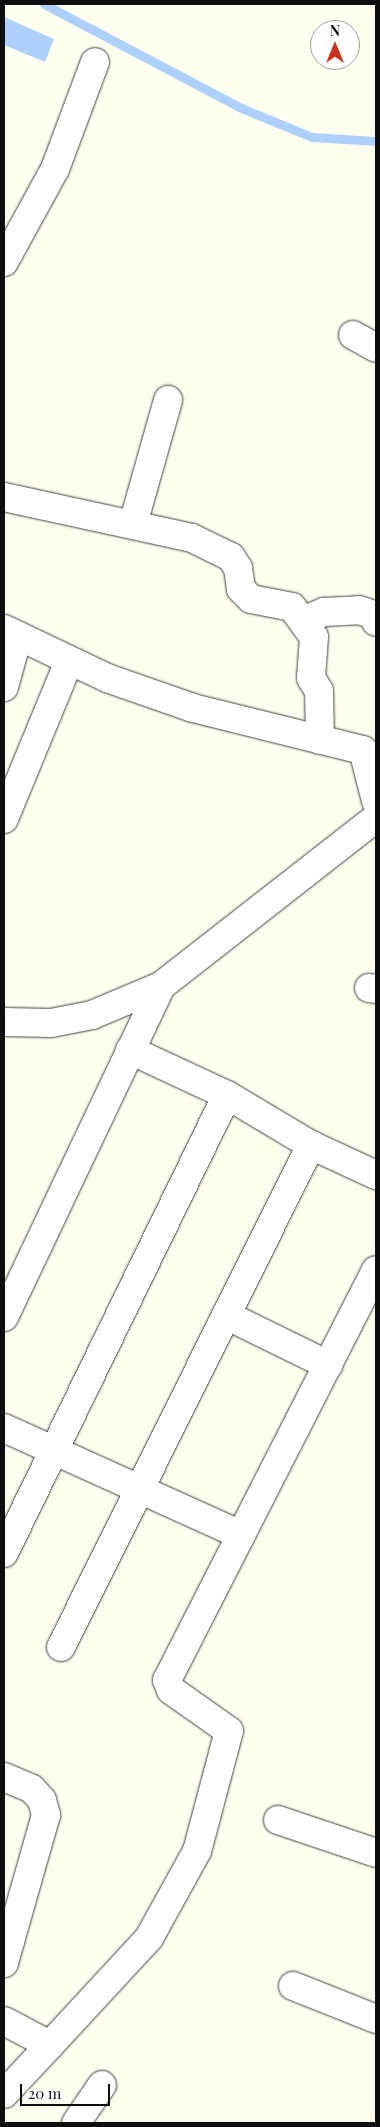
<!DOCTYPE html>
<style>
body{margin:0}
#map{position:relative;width:380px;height:2127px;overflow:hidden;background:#ffffef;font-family:"Playfair Display",serif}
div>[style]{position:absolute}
.water>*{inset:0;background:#aed1fb}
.stream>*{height:9px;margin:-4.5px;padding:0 4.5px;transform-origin:4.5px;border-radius:4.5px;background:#aed1fb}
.roads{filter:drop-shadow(0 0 1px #414141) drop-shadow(0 0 1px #414141)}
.minor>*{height:28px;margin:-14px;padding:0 14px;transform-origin:14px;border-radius:14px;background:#fff}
span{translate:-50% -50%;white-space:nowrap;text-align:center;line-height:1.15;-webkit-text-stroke:5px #fff;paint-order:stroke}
.frame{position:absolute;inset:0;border:5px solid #0e0e0e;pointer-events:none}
.north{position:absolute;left:310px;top:20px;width:50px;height:50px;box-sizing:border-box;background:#fff;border:1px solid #9f9f9f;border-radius:50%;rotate:0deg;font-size:14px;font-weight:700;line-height:20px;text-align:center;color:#0e0e0e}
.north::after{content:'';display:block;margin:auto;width:18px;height:22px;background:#ca301a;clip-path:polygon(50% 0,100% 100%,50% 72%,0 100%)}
.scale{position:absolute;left:20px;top:2084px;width:90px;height:22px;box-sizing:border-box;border:2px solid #0e0e0e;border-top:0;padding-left:6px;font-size:15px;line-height:18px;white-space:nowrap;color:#0e0e0e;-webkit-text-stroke:4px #fff;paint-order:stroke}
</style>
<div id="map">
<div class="water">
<div style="clip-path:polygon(4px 17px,54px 39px,45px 62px,4px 45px)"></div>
</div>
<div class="stream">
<div style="left:44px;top:4px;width:223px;rotate:27.8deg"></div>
<div style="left:241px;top:108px;width:77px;rotate:22.2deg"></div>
<div style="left:312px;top:137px;width:64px;rotate:3.6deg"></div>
</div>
<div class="roads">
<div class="minor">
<div style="left:4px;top:262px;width:106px;rotate:-61.3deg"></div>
<div style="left:55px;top:169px;width:114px;rotate:-69.5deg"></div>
<div style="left:353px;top:335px;width:26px;rotate:29deg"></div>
<div style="left:4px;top:497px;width:192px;rotate:12.3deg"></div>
<div style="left:192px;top:538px;width:43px;rotate:26deg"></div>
<div style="left:231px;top:557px;width:13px;rotate:58deg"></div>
<div style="left:238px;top:568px;width:21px;rotate:82deg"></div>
<div style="left:241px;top:589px;width:14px;rotate:45deg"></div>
<div style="left:251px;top:599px;width:42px;rotate:11deg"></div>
<div style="left:292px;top:607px;width:37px;rotate:54deg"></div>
<div style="left:314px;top:637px;width:41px;rotate:94.2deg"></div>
<div style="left:311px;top:678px;width:15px;rotate:58deg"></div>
<div style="left:319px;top:691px;width:49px;rotate:88.8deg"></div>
<div style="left:133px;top:524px;width:129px;rotate:-74.2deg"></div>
<div style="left:305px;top:620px;width:21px;rotate:-23deg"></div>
<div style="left:324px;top:612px;width:35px;rotate:-3deg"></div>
<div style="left:359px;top:610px;width:16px;rotate:18deg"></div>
<div style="left:374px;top:615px;width:7px;rotate:74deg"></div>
<div style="left:4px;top:629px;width:114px;rotate:25.4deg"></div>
<div style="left:107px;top:678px;width:91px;rotate:19.2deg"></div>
<div style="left:193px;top:708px;width:175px;rotate:13.9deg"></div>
<div style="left:363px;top:750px;width:53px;rotate:75.7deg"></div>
<div style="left:4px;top:687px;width:53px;rotate:-74.6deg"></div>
<div style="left:4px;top:819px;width:171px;rotate:-67.6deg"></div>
<div style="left:369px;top:988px;width:7px;rotate:8deg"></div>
<div style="left:4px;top:1022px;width:47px;rotate:1.2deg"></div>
<div style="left:51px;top:1023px;width:42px;rotate:-11deg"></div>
<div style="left:92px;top:1015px;width:75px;rotate:-22.8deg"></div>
<div style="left:161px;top:986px;width:273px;rotate:-38deg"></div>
<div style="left:130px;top:1050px;width:107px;rotate:24.9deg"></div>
<div style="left:226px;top:1315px;width:114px;rotate:26.1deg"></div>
<div style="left:4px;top:1317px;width:366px;rotate:-64.6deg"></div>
<div style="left:4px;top:1428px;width:260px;rotate:24.3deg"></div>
<div style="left:241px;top:1535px;width:163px;rotate:117deg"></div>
<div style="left:167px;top:1680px;width:11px;rotate:68deg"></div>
<div style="left:171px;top:1690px;width:71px;rotate:35.3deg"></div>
<div style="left:229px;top:1731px;width:124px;rotate:104.9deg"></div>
<div style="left:197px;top:1851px;width:99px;rotate:118.9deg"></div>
<div style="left:149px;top:1938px;width:146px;rotate:132.8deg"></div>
<div style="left:241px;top:1535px;width:297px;rotate:-63deg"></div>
<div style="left:4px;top:1553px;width:509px;rotate:-64.04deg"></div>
<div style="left:227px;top:1095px;width:98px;rotate:30.8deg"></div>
<div style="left:311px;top:1145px;width:72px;rotate:24.8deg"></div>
<div style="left:61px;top:1647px;width:561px;rotate:-63.53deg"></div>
<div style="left:4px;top:1777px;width:30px;rotate:23deg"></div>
<div style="left:32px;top:1789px;width:15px;rotate:48deg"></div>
<div style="left:42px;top:1800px;width:16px;rotate:75deg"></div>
<div style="left:46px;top:1815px;width:131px;rotate:105.9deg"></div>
<div style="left:278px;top:1820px;width:103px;rotate:18.6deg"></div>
<div style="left:4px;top:1938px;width:7px;rotate:27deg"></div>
<div style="left:10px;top:1941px;width:23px;rotate:105deg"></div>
<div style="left:293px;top:1986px;width:89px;rotate:21.7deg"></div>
<div style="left:4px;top:2021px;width:52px;rotate:27.6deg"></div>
<div style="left:50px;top:2045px;width:67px;rotate:133.2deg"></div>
<div style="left:76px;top:2123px;width:46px;rotate:-55.6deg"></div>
</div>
</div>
<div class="frame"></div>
<div class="north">N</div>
<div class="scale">20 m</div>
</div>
